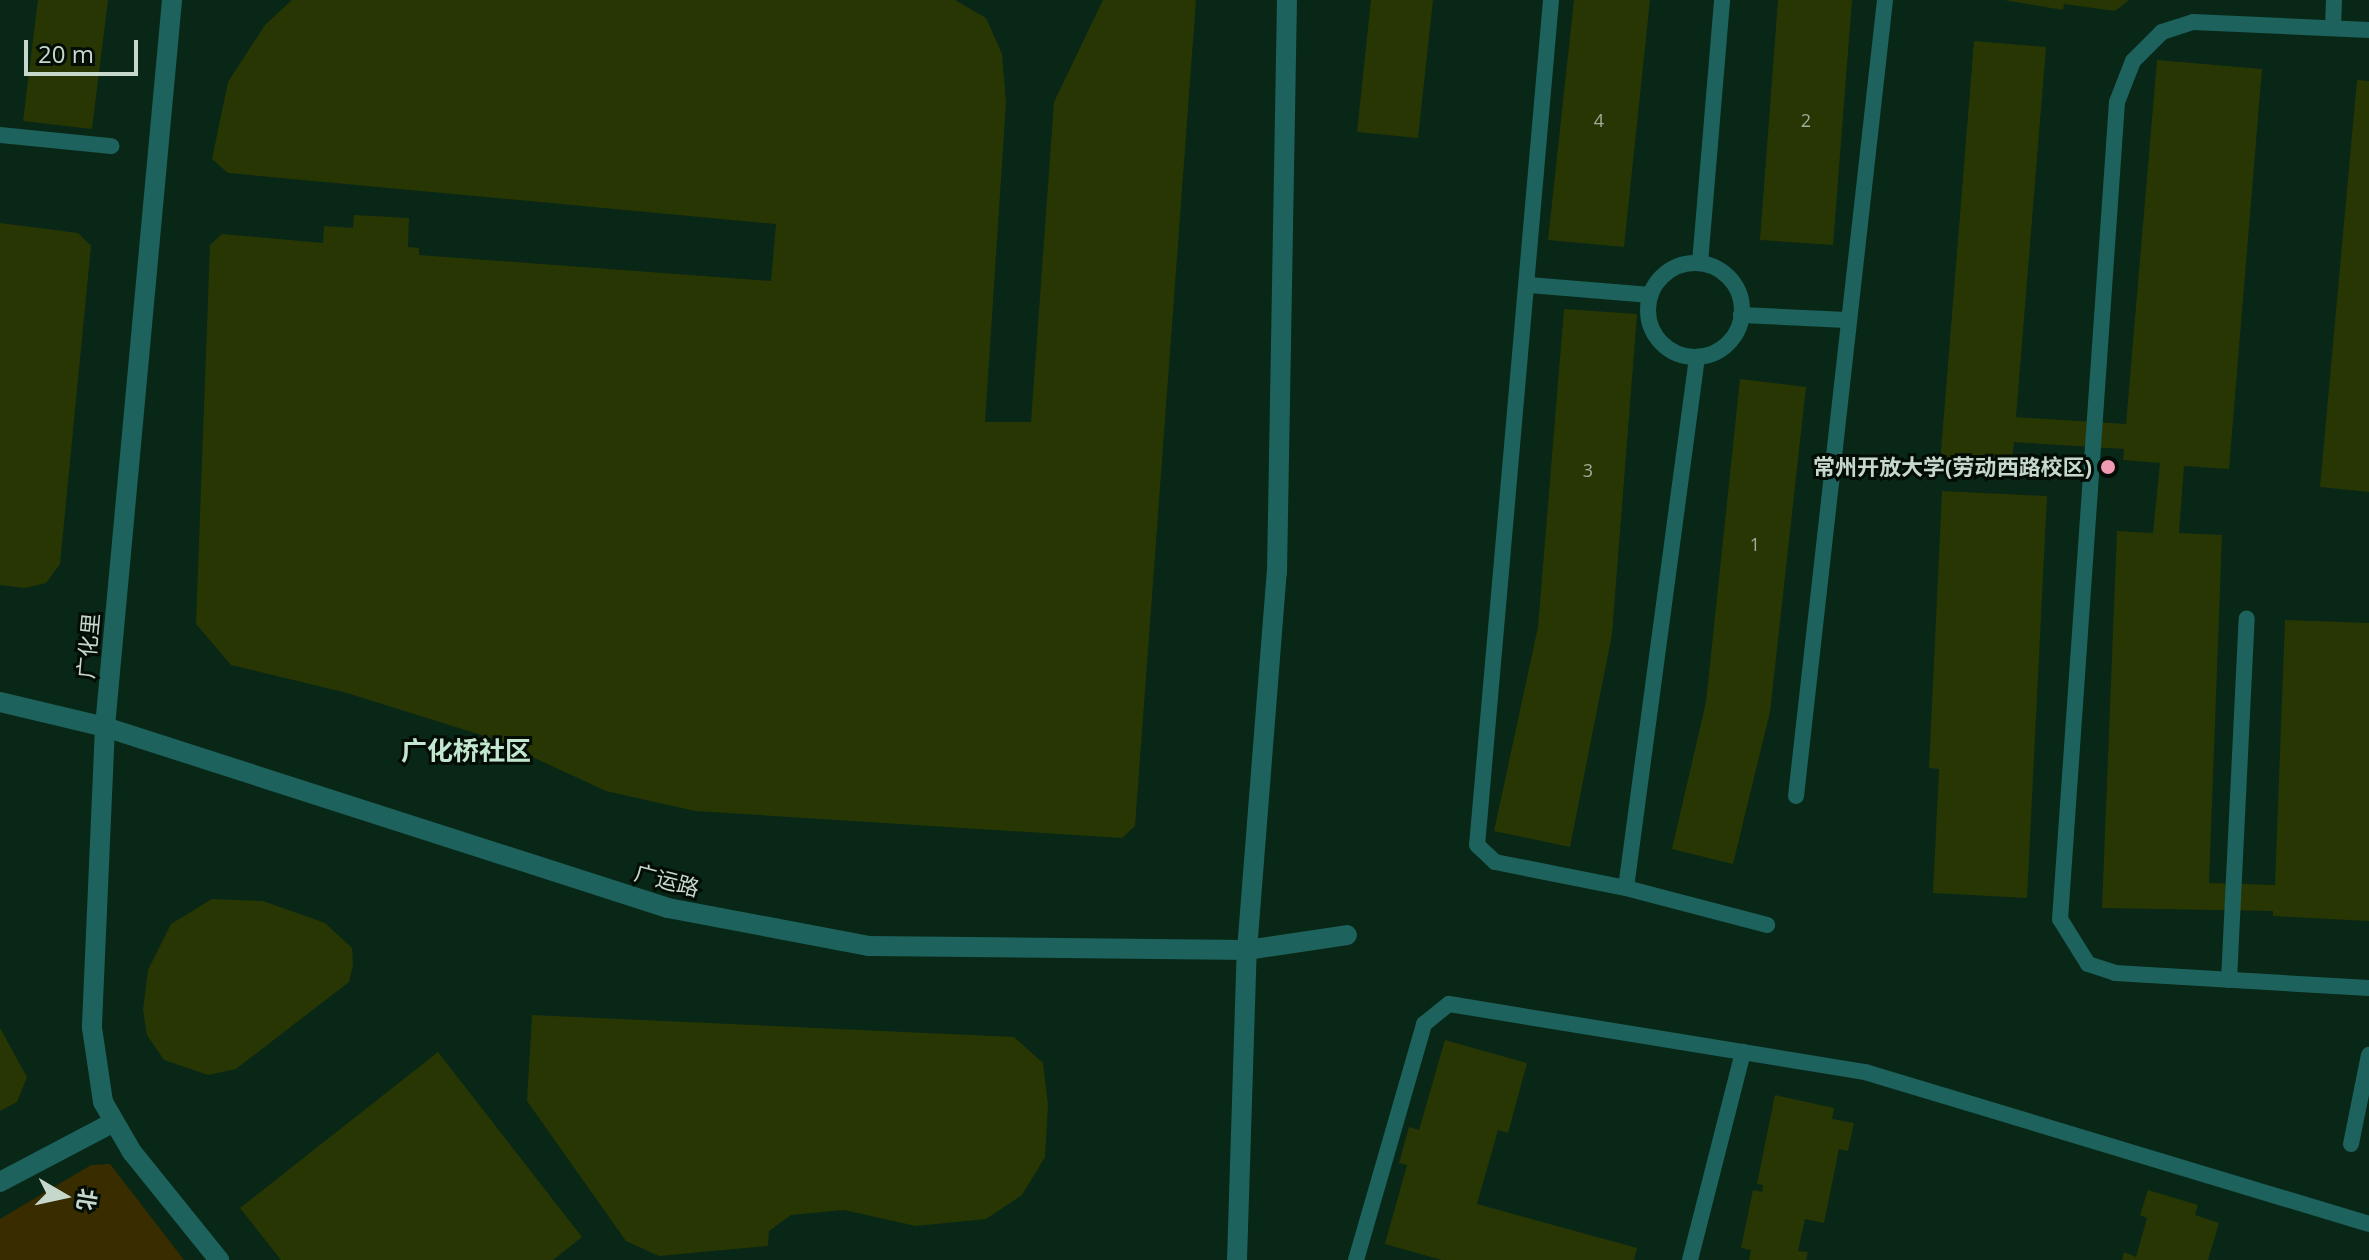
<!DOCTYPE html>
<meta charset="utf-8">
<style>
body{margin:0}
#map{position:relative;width:2369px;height:1260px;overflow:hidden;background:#082716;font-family:"Open Sans","Noto Sans SC",sans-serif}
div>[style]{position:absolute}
.green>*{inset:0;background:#392d00}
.building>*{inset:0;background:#283604}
.lane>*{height:16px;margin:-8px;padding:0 8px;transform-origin:8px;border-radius:8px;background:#1d625c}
.lane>.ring{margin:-8px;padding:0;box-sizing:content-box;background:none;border:16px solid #1d625c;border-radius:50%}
.street>*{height:20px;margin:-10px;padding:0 10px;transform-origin:10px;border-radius:10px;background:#1d625c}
.dots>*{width:22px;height:22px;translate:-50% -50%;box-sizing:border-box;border:4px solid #030d06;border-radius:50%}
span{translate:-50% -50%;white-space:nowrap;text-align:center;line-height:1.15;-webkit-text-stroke:6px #030d06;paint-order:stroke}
.number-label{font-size:18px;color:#9eaf9a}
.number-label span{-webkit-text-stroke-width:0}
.poi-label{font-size:22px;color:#c6d7cc;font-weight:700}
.right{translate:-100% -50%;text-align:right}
.street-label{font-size:22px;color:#c6d7cc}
.quarter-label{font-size:26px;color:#c3e6cf;font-weight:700}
.north{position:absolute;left:24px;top:1156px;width:80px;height:80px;-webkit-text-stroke:6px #030d06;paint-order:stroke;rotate:99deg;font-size:22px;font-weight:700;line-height:32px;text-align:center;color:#c6d7cc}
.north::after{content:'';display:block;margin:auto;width:28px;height:36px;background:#c6d7cc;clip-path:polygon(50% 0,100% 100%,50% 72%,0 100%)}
.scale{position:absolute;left:24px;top:40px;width:114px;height:36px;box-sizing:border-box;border:4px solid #c6d7cc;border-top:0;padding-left:10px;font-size:24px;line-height:28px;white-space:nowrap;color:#c6d7cc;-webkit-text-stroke:6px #030d06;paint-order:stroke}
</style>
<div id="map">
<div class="green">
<div style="clip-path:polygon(110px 1164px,184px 1260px,0 1260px,0 1219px,91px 1165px)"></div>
</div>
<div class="building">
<div style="clip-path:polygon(38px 0,108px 0,92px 129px,23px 121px)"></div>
<div style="clip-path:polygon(292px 0,955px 0,986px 18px,1002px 54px,1006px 103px,985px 422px,1031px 422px,1054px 102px,1103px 0,1196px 0,1135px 826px,1122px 838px,695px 811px,606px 791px,491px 738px,347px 693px,231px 665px,196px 624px,210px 245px,222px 234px,323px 243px,324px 226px,353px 228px,354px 215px,409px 218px,408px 247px,419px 248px,419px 255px,771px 281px,776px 224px,228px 173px,212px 159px,228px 82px,265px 25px)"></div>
<div style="clip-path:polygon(1371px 0,1433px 0,1418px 138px,1357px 132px)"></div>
<div style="clip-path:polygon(1574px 0,1650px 0,1624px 247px,1548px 240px)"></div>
<div style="clip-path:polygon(1778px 0,1852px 0,1833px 245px,1760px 240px)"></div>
<div style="clip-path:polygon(2004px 0,2129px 0,2115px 11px,2064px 4px,2063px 10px)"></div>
<div style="clip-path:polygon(1974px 41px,2046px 47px,2016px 417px,2126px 424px,2157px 60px,2262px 69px,2229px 469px,2184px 466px,2179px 533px,2222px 535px,2209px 883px,2275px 885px,2285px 620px,2369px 623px,2369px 921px,2273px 916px,2273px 911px,2102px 908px,2117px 531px,2153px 533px,2160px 463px,2123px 460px,2124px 449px,2014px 442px,2011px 470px,1940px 464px)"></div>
<div style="clip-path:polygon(2357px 80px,2369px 81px,2369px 492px,2320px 487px)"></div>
<div style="clip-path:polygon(0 223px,78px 233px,91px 246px,60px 564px,46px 583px,25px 588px,0 585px)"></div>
<div style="clip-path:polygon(1564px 309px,1637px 314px,1612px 634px,1570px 847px,1494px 831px,1538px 627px)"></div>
<div style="clip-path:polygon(1740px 379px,1806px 387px,1770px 712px,1733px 864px,1672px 849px,1706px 702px)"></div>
<div style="clip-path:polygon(1942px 491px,2047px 496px,2027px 898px,1933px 893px,1939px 769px,1929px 768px)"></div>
<div style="clip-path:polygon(212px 899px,263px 901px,325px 923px,352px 948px,353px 965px,349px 982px,236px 1069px,208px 1075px,164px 1060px,147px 1035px,143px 1010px,148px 970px,171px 924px)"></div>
<div style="clip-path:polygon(532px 1015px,1014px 1037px,1043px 1063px,1048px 1105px,1045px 1157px,1022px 1195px,986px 1219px,916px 1226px,844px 1210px,791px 1215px,769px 1231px,768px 1246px,659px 1256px,626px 1241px,527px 1101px)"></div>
<div style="clip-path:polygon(0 1028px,27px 1077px,17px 1102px,0 1111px)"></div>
<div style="clip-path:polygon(1445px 1040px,1527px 1063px,1508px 1133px,1498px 1130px,1477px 1204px,1637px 1248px,1634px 1260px,1442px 1260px,1385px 1244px,1407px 1165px,1399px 1163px,1409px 1127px,1419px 1130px)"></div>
<div style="clip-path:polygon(438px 1052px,582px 1237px,553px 1260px,281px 1260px,240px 1208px)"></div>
<div style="clip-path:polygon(1775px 1095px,1834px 1108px,1832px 1119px,1854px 1123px,1848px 1151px,1839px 1149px,1824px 1223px,1805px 1219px,1798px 1251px,1808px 1252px,1806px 1260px,1749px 1260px,1751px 1250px,1741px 1248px,1753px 1190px,1762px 1192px,1763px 1185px,1757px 1184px)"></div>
<div style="clip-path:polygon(2148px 1190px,2198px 1205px,2195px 1215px,2219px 1223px,2208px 1260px,2122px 1260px,2124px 1252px,2136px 1257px,2147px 1218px,2140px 1215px)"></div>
</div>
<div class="lane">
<div style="left:1551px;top:0;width:848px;rotate:95deg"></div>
<div style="left:1477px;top:845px;width:25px;rotate:43deg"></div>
<div style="left:1495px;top:862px;width:134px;rotate:11.2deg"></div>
<div style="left:1626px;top:888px;width:146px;rotate:14.7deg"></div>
<div style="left:2333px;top:28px;width:28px;rotate:-88deg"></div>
<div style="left:2369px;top:30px;width:176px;rotate:-177.4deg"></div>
<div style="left:2193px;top:22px;width:33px;rotate:162deg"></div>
<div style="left:2162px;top:32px;width:41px;rotate:135deg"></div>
<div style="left:2133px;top:61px;width:44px;rotate:111.3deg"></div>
<div style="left:2117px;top:102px;width:819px;rotate:93.99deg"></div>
<div style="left:2060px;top:919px;width:53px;rotate:58.1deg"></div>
<div style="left:2088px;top:964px;width:28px;rotate:18deg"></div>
<div style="left:2115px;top:973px;width:254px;rotate:3.4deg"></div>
<div style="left:0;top:135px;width:112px;rotate:5.7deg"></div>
<div style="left:1700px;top:263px;width:264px;rotate:-85.2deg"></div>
<div class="ring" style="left:1648px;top:263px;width:78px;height:78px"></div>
<div style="left:1529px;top:285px;width:122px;rotate:4.7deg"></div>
<div style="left:1741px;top:315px;width:105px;rotate:2.7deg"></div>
<div style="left:1796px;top:796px;width:801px;rotate:-83.62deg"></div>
<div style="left:1626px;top:888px;width:536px;rotate:-82.38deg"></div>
<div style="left:2229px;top:980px;width:362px;rotate:-87.2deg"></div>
<div style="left:2351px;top:1144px;width:91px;rotate:-78.6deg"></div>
<div style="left:1356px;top:1260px;width:246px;rotate:-73.9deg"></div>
<div style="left:1424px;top:1024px;width:32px;rotate:-39deg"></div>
<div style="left:1449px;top:1004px;width:422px;rotate:9.3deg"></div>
<div style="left:1865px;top:1072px;width:526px;rotate:16.78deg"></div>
<div style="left:1690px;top:1260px;width:215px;rotate:-75.7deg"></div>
</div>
<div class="street">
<div style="left:172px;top:0;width:730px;rotate:95.27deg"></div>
<div style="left:105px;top:727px;width:301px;rotate:92.5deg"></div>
<div style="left:92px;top:1028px;width:75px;rotate:81.5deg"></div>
<div style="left:103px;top:1102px;width:58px;rotate:59.9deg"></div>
<div style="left:132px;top:1152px;width:139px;rotate:51.1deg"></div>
<div style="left:0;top:702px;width:108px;rotate:13.4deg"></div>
<div style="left:105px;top:727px;width:591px;rotate:17.82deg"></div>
<div style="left:668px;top:908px;width:205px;rotate:10.7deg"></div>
<div style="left:869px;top:946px;width:378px;rotate:0.6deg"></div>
<div style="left:1247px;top:950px;width:101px;rotate:-8.5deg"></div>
<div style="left:0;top:1182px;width:129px;rotate:-27.8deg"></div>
<div style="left:1237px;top:1260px;width:310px;rotate:-88.2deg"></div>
<div style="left:1247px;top:950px;width:379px;rotate:-85.5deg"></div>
<div style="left:1277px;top:572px;width:572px;rotate:-89deg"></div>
</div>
<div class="dots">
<div style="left:2108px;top:467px;background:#f19ab3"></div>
</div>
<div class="number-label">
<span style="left:1599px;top:120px">4</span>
<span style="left:1806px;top:120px">2</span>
<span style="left:1588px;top:470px">3</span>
<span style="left:1755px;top:544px">1</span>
</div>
<div class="poi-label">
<span class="right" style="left:2092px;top:467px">常州开放大学(劳动西路校区)</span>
</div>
<div class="street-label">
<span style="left:88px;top:646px;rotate:-85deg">广化里</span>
<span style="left:667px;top:880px;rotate:15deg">广运路</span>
</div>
<div class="quarter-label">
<span style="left:466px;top:751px">广化桥社区</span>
</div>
<div class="north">北</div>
<div class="scale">20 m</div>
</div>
